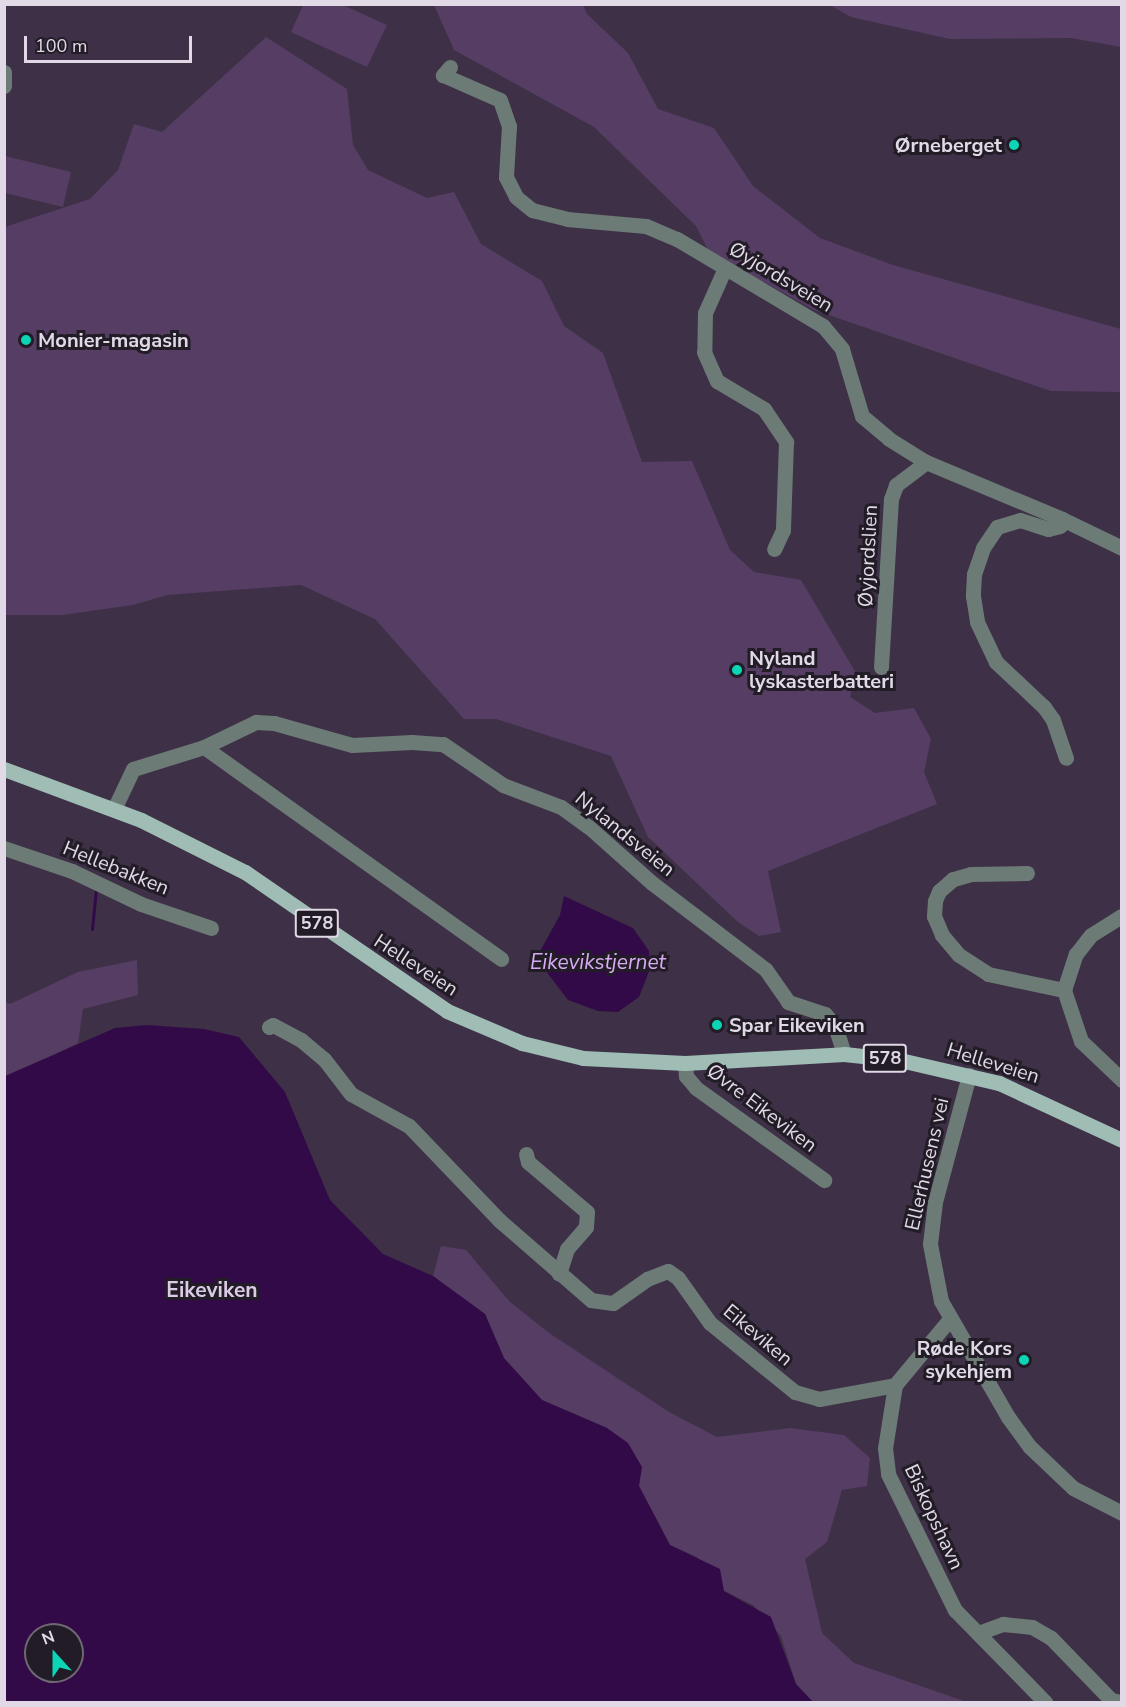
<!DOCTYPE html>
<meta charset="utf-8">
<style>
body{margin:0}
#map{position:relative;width:1126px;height:1707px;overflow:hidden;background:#3e3147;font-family:"Nunito Sans",sans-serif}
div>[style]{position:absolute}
.green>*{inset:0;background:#553d64}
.water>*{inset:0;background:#330a48}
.stream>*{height:3px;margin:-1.5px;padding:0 1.5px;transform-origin:1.5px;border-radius:1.5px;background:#330a48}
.minor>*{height:15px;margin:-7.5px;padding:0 7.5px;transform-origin:7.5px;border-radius:7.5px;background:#6c7b76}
.major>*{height:15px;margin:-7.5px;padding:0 7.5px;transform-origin:7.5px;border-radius:7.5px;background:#9fbdb5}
.dots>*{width:16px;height:16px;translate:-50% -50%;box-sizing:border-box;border:3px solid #221c26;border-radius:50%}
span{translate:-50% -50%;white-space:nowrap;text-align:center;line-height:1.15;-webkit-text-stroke:6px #221c26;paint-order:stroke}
.shield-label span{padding:2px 4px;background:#221c26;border:2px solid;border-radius:4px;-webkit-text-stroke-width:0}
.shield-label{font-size:18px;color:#e1d9e6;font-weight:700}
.poi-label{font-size:20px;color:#e1d9e6;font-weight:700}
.right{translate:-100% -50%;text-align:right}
.left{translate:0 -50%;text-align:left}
.street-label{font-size:20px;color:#e1d9e6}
.water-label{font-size:21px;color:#d7abf4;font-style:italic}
.neighbourhood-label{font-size:21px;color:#dbcbe6;font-weight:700}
.frame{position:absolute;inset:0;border:6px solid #e1d9e6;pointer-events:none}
.north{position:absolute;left:24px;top:1623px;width:60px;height:60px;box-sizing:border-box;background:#221c26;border:2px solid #6e6873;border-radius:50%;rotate:339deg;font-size:16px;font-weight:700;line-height:24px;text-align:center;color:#e1d9e6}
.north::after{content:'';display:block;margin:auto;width:21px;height:27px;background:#0bd5b5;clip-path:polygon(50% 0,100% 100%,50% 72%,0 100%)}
.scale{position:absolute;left:24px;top:36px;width:168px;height:27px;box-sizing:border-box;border:3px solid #e1d9e6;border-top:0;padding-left:8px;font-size:18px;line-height:21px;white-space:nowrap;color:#e1d9e6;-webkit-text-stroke:4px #221c26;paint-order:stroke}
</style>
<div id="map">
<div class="green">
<div style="clip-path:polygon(303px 5px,343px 5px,387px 25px,367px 67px,291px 32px)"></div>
<div style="clip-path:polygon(434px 5px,583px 5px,587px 14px,628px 53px,658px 109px,714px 128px,753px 186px,820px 238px,893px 265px,1121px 329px,1121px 392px,1051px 391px,814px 310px,721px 258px,708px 250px,696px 226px,594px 127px,454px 50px)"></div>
<div style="clip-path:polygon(830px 5px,1121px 5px,1121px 47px,1071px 38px,950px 39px,851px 17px)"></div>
<div style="clip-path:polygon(266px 37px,347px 89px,353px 145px,368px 170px,427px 198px,454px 192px,481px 244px,542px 281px,564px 326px,603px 353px,642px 462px,692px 461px,730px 550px,754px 572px,801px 580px,856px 673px,850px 697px,875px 713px,914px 708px,931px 739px,924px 772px,937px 804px,768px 871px,781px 932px,759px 936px,738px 922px,648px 837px,611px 756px,496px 719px,464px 719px,375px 619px,301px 585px,167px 595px,133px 605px,62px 615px,5px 615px,5px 227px,90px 199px,118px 170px,134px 124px,162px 132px)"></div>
<div style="clip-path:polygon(5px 156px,71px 172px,63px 207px,5px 193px)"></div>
<div style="clip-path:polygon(137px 960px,138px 995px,83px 1009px,78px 1043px,9px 1077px,5px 1076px,5px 1002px,10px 1004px,78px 972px)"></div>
<div style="clip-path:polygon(441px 1246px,466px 1250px,509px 1301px,549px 1333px,669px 1412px,717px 1437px,790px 1428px,844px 1435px,870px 1458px,867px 1486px,842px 1490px,827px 1542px,805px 1559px,822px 1633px,854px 1663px,967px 1702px,813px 1702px,796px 1684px,781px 1636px,753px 1605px,724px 1591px,697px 1557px,670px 1545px,639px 1486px,638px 1476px,607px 1428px,542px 1400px,504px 1358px,485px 1314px,433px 1276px)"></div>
</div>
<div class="water">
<div style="clip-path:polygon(564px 896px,633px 928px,649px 951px,650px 969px,639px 997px,618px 1012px,598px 1011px,568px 1000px,542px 966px,539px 953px,560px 915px)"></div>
<div style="clip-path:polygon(evenodd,147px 1025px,204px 1029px,239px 1037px,285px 1092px,330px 1200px,383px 1254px,433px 1276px,485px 1314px,504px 1358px,542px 1400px,607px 1428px,628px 1443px,642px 1467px,639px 1486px,670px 1545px,720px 1569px,724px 1591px,771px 1617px,796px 1684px,813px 1702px,5px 1702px,5px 1076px,115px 1028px,147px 1025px,36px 1635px,72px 1635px,72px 1671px,36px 1671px,36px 1635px)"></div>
</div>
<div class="stream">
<div style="left:92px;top:929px;width:40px;rotate:-84.3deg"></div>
</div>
<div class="minor">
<div style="left:450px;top:67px;width:11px;rotate:131deg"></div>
<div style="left:443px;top:75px;width:62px;rotate:23.7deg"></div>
<div style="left:500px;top:100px;width:28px;rotate:71deg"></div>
<div style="left:509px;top:126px;width:51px;rotate:93.4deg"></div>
<div style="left:506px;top:177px;width:22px;rotate:63deg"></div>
<div style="left:516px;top:197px;width:21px;rotate:39deg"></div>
<div style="left:532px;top:210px;width:36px;rotate:14deg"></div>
<div style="left:567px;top:219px;width:79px;rotate:5.1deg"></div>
<div style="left:646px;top:226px;width:34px;rotate:23deg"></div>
<div style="left:677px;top:239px;width:170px;rotate:30.8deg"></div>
<div style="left:823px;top:326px;width:30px;rotate:50deg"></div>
<div style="left:842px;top:349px;width:70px;rotate:73.4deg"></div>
<div style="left:862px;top:416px;width:35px;rotate:40deg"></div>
<div style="left:889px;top:439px;width:44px;rotate:31.9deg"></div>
<div style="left:926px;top:462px;width:147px;rotate:22.7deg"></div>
<div style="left:1062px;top:519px;width:67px;rotate:25.8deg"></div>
<div style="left:4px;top:72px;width:14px;rotate:90deg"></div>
<div style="left:725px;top:268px;width:49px;rotate:114deg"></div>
<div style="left:705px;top:313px;width:39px;rotate:91deg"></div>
<div style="left:704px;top:352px;width:32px;rotate:66deg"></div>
<div style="left:717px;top:381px;width:55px;rotate:30.8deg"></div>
<div style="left:764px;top:409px;width:40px;rotate:56deg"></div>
<div style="left:786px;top:442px;width:88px;rotate:92deg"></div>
<div style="left:783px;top:530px;width:21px;rotate:115deg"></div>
<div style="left:1062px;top:519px;width:7px;rotate:106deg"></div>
<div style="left:1060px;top:526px;width:12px;rotate:166deg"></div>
<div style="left:1048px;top:529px;width:29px;rotate:-162deg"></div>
<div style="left:1020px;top:520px;width:24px;rotate:163deg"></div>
<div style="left:997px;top:527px;width:25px;rotate:124deg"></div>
<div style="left:983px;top:548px;width:28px;rotate:109deg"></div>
<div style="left:974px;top:574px;width:22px;rotate:93deg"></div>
<div style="left:973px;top:596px;width:26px;rotate:81deg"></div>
<div style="left:977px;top:622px;width:44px;rotate:64.6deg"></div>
<div style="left:996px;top:662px;width:66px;rotate:43.2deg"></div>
<div style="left:1044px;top:707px;width:16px;rotate:55deg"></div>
<div style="left:1053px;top:720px;width:40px;rotate:71.1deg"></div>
<div style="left:881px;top:667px;width:168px;rotate:-86.6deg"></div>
<div style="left:891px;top:499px;width:15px;rotate:-70deg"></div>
<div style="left:896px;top:485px;width:38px;rotate:-37deg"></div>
<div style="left:204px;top:747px;width:365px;rotate:35.5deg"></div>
<div style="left:114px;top:809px;width:44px;rotate:-64.6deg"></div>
<div style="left:133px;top:769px;width:74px;rotate:-17.2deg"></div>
<div style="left:204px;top:747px;width:58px;rotate:-25.7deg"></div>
<div style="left:256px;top:722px;width:18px;rotate:3deg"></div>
<div style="left:274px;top:723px;width:81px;rotate:15.8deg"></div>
<div style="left:352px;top:745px;width:60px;rotate:-2.9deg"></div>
<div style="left:412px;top:742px;width:31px;rotate:4deg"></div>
<div style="left:443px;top:744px;width:73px;rotate:34.3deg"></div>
<div style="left:503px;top:785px;width:62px;rotate:20.8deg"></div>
<div style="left:561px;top:807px;width:34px;rotate:36deg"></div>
<div style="left:589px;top:827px;width:84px;rotate:41.6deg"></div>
<div style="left:652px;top:883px;width:143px;rotate:37.3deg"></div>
<div style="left:766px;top:970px;width:39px;rotate:55deg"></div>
<div style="left:788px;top:1002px;width:39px;rotate:18deg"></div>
<div style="left:825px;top:1014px;width:16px;rotate:50deg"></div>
<div style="left:835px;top:1026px;width:29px;rotate:72deg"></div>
<div style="left:4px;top:848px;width:72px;rotate:18.7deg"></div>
<div style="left:72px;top:871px;width:76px;rotate:25.6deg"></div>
<div style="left:141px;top:904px;width:74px;rotate:18.9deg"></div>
<div style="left:1027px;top:873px;width:56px;rotate:179deg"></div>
<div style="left:971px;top:874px;width:19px;rotate:164deg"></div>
<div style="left:953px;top:879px;width:18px;rotate:139deg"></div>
<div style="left:939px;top:891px;width:11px;rotate:112deg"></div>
<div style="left:935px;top:901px;width:15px;rotate:94deg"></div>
<div style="left:934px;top:916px;width:21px;rotate:67deg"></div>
<div style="left:942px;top:935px;width:26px;rotate:50deg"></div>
<div style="left:959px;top:955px;width:35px;rotate:33deg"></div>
<div style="left:988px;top:974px;width:78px;rotate:11.9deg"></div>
<div style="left:1064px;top:990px;width:54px;rotate:71.6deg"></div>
<div style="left:1081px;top:1041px;width:57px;rotate:43.6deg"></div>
<div style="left:1064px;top:990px;width:38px;rotate:-72deg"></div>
<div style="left:1076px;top:954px;width:24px;rotate:-52deg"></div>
<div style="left:1091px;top:935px;width:36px;rotate:-32deg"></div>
<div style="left:269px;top:1027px;width:4px;rotate:-27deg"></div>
<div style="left:273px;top:1025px;width:32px;rotate:28deg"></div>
<div style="left:301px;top:1040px;width:30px;rotate:40deg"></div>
<div style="left:324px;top:1059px;width:44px;rotate:52.4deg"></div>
<div style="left:351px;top:1094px;width:66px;rotate:28.9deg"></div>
<div style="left:409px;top:1126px;width:130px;rotate:46.2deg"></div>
<div style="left:499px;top:1220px;width:122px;rotate:41deg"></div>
<div style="left:591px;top:1300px;width:22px;rotate:8deg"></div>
<div style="left:613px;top:1303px;width:42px;rotate:-35.2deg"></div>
<div style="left:647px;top:1279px;width:22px;rotate:-21deg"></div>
<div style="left:668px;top:1271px;width:12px;rotate:35deg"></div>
<div style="left:678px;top:1278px;width:55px;rotate:54.6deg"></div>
<div style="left:710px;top:1323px;width:109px;rotate:39.1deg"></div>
<div style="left:795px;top:1392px;width:25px;rotate:16deg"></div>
<div style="left:819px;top:1399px;width:77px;rotate:-10.4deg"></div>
<div style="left:685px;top:1063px;width:13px;rotate:86deg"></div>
<div style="left:686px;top:1076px;width:16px;rotate:50deg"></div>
<div style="left:696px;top:1088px;width:158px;rotate:35.7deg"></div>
<div style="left:969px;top:1075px;width:131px;rotate:105deg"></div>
<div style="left:935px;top:1202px;width:42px;rotate:96.8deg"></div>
<div style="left:930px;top:1244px;width:58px;rotate:79.1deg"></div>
<div style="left:941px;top:1301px;width:134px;rotate:60deg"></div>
<div style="left:1008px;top:1417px;width:37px;rotate:54deg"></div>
<div style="left:1030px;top:1447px;width:59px;rotate:43.6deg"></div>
<div style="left:1073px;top:1488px;width:55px;rotate:27deg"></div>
<div style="left:526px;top:1154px;width:8px;rotate:76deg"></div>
<div style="left:528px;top:1162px;width:77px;rotate:40.3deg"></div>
<div style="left:587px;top:1212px;width:15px;rotate:94deg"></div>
<div style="left:586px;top:1227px;width:29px;rotate:131deg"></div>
<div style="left:567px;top:1249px;width:26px;rotate:108deg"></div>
<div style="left:949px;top:1320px;width:85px;rotate:129.7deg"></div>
<div style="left:895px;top:1385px;width:64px;rotate:99deg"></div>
<div style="left:885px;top:1448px;width:26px;rotate:83deg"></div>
<div style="left:888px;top:1474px;width:152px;rotate:63.8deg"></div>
<div style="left:955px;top:1610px;width:129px;rotate:45.6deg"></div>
<div style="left:978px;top:1633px;width:27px;rotate:-20deg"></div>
<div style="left:1003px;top:1624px;width:29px;rotate:6deg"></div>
<div style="left:1032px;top:1627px;width:22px;rotate:30deg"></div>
<div style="left:1051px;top:1638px;width:86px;rotate:45.9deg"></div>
<div style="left:1111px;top:1700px;width:10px;rotate:11deg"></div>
</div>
<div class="major">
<div style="left:4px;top:769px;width:146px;rotate:20.4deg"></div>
<div style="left:141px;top:820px;width:116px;rotate:26.6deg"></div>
<div style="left:245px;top:872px;width:245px;rotate:34.5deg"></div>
<div style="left:447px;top:1011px;width:82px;rotate:23.1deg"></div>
<div style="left:522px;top:1043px;width:63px;rotate:13.8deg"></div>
<div style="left:583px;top:1058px;width:102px;rotate:2.8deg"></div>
<div style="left:685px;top:1063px;width:159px;rotate:-3.2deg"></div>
<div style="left:844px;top:1054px;width:56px;rotate:6.1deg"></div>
<div style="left:900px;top:1060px;width:102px;rotate:13.1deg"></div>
<div style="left:999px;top:1083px;width:136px;rotate:24.9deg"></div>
</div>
<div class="dots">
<div style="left:1014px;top:145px;background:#0bd5b5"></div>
<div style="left:26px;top:340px;background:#0bd5b5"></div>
<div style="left:737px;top:670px;background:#0bd5b5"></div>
<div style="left:717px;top:1025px;background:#0bd5b5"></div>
<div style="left:1024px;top:1360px;background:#0bd5b5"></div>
</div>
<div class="shield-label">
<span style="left:317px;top:923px">578</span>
<span style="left:885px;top:1058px">578</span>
</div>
<div class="poi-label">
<span class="right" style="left:1002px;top:145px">Ørneberget</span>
<span class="left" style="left:38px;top:340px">Monier-magasin</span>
<span class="left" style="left:749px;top:670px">Nyland<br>lyskasterbatteri</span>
<span class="left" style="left:729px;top:1025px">Spar Eikeviken</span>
<span class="right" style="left:1012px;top:1360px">Røde Kors<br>sykehjem</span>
</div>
<div class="street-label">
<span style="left:781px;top:277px;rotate:31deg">Øyjordsveien</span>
<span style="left:868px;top:556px;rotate:-87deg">Øyjordslien</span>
<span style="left:625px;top:834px;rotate:39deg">Nylandsveien</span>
<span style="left:116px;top:868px;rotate:22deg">Hellebakken</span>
<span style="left:416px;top:965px;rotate:33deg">Helleveien</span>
<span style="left:993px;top:1063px;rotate:17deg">Helleveien</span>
<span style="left:762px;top:1108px;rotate:37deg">Øvre Eikeviken</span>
<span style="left:927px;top:1164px;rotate:-77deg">Ellerhusens vei</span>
<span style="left:758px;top:1335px;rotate:40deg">Eikeviken</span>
<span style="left:934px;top:1517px;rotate:65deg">Biskopshavn</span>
</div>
<div class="water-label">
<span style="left:598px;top:962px">Eikevikstjernet</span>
</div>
<div class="neighbourhood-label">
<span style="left:212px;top:1290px">Eikeviken</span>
</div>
<div class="frame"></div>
<div class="north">N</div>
<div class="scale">100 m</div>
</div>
